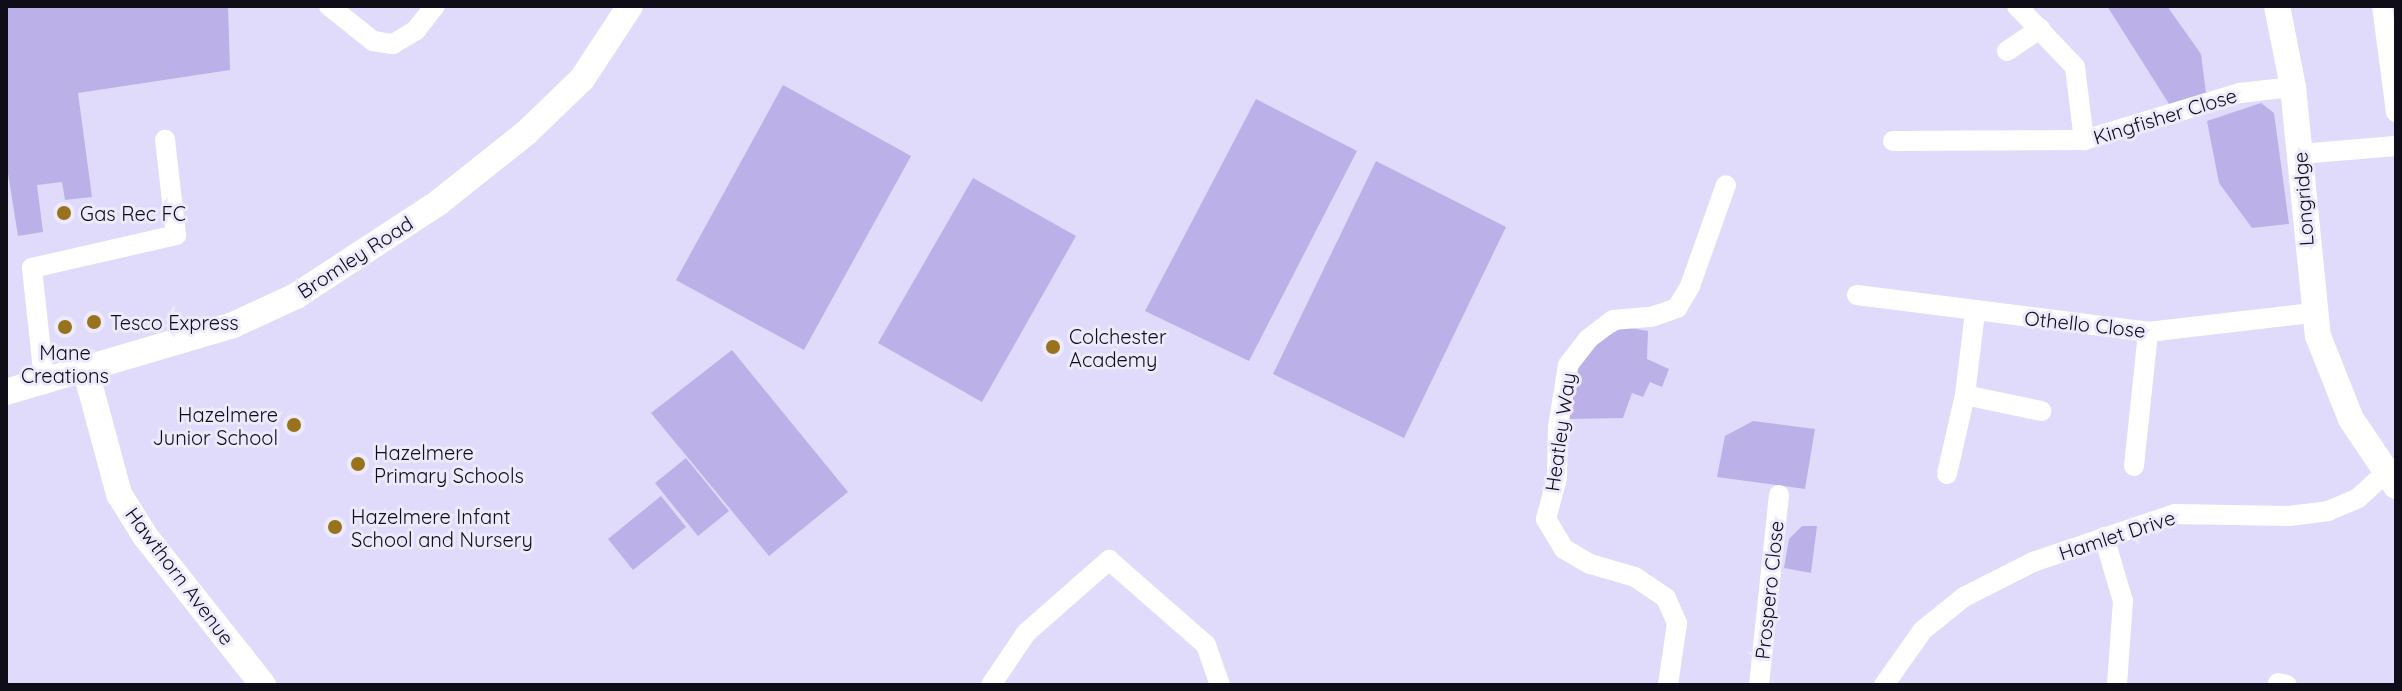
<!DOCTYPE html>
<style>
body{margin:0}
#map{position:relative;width:2402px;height:691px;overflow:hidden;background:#e0dbfa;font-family:Quicksand,sans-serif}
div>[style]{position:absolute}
.green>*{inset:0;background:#bbb1e8}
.minor>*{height:20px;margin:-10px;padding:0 10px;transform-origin:10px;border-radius:10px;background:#fff}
.tertiary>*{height:26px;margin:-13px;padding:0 13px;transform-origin:13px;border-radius:13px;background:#fff}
.dots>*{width:22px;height:22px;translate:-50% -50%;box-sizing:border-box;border:4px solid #edeafd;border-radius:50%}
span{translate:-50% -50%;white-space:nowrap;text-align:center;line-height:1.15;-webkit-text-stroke:6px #edeafd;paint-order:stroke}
.street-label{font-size:20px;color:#0f0d17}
.poi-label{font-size:20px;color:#0f0d17}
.left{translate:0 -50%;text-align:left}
.right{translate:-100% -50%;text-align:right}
.frame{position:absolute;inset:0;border:8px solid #0f0d17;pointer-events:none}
</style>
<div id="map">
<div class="green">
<div style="clip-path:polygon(6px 6px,228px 6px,230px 70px,78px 93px,92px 197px,65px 200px,62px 182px,37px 185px,43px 232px,18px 236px,6px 161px)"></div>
<div style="clip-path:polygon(2107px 6px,2167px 6px,2201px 54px,2206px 93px,2171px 107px)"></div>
<div style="clip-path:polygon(783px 85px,911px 156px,804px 350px,676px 280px)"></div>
<div style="clip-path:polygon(1256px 99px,1357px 151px,1249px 361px,1145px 311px)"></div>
<div style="clip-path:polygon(2261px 103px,2274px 113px,2289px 224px,2252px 228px,2219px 183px,2207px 121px)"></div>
<div style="clip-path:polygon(1376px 161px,1506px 227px,1404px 438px,1273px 374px)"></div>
<div style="clip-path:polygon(973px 178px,1076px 236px,982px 402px,878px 343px)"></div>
<div style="clip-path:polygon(1624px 327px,1648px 331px,1647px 359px,1669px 369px,1662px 387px,1650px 382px,1643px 397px,1632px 393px,1623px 418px,1568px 419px,1579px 366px,1598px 341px)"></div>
<div style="clip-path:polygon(732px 350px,848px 492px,769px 556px,651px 413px)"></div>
<div style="clip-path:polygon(1753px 421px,1815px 429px,1805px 489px,1717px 477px,1725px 436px)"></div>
<div style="clip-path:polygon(686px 458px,729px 511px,698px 536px,655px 483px)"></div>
<div style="clip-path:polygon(661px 496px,686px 527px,633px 570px,608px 539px)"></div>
<div style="clip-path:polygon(1802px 526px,1817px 526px,1811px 573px,1784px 568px,1789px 539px)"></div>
</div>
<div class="minor">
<div style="left:329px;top:6px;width:56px;rotate:38.5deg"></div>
<div style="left:373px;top:41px;width:20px;rotate:9deg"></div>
<div style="left:393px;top:44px;width:27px;rotate:-31deg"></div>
<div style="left:416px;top:30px;width:31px;rotate:-52deg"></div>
<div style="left:2017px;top:6px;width:84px;rotate:46.4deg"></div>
<div style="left:2075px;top:67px;width:74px;rotate:83deg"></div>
<div style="left:2382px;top:6px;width:107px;rotate:82.5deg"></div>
<div style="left:2007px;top:51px;width:40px;rotate:-34deg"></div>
<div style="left:1893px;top:141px;width:191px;rotate:-0.3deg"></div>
<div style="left:2084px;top:140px;width:163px;rotate:-16.8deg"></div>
<div style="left:2240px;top:93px;width:53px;rotate:-6.5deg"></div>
<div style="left:2300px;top:154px;width:96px;rotate:-4.8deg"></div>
<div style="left:1857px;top:295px;width:293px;rotate:7.2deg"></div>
<div style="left:2148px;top:332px;width:166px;rotate:-6.6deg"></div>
<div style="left:44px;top:379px;width:112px;rotate:-96.2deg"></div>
<div style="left:32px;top:268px;width:148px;rotate:-12.9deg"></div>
<div style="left:176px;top:235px;width:96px;rotate:-96.6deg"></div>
<div style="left:1965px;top:395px;width:78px;rotate:11.9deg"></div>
<div style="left:2134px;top:466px;width:135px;rotate:-84deg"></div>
<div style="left:1947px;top:474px;width:81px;rotate:-77.2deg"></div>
<div style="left:1965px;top:395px;width:84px;rotate:-83.1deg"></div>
<div style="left:2104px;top:537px;width:67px;rotate:73.5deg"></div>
<div style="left:2123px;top:601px;width:84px;rotate:94.1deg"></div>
<div style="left:2278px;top:683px;width:9px;rotate:13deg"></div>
<div style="left:991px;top:685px;width:63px;rotate:-56.1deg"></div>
<div style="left:1026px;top:633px;width:111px;rotate:-41.3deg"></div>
<div style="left:1109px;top:560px;width:129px;rotate:41.2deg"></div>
<div style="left:1206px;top:645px;width:42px;rotate:70.7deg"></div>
<div style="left:1668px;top:685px;width:63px;rotate:-81.7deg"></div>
<div style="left:1677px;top:623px;width:27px;rotate:-114deg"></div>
<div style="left:1666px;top:598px;width:37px;rotate:-146deg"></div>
<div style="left:1635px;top:577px;width:47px;rotate:-163.9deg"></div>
<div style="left:1590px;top:564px;width:30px;rotate:-150deg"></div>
<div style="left:1564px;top:549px;width:35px;rotate:-121deg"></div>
<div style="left:1546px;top:519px;width:42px;rotate:-75deg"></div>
<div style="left:1557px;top:478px;width:51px;rotate:-88.9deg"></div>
<div style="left:1558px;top:427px;width:63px;rotate:-80.8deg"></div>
<div style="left:1568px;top:365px;width:33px;rotate:-52deg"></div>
<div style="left:1588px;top:339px;width:31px;rotate:-37deg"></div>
<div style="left:1613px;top:320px;width:38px;rotate:-5deg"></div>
<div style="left:1651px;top:317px;width:28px;rotate:-19deg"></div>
<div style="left:1677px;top:308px;width:26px;rotate:-59deg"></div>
<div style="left:1690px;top:286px;width:107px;rotate:-70.4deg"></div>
<div style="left:1759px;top:685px;width:191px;rotate:-84deg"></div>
<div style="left:1884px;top:685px;width:67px;rotate:-54.7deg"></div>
<div style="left:1923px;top:630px;width:53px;rotate:-38.8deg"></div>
<div style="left:1964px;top:597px;width:77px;rotate:-26.9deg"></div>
<div style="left:2033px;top:562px;width:150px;rotate:-18.7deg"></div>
<div style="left:2175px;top:514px;width:114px;rotate:1deg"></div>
<div style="left:2289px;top:516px;width:39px;rotate:-7deg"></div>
<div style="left:2328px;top:511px;width:33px;rotate:-23deg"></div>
<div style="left:2358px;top:498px;width:38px;rotate:-42deg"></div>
</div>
<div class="tertiary">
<div style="left:2277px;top:6px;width:83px;rotate:78.8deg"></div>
<div style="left:2293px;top:87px;width:250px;rotate:84.3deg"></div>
<div style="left:2318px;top:336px;width:89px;rotate:68.3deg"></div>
<div style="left:2351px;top:419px;width:81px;rotate:56.1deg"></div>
<div style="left:85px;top:368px;width:131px;rotate:74.9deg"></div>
<div style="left:119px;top:494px;width:49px;rotate:58.2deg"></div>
<div style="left:145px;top:536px;width:190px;rotate:51.6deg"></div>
<div style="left:6px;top:392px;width:237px;rotate:-16.4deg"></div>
<div style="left:233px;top:325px;width:69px;rotate:-24.7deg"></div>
<div style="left:296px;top:296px;width:170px;rotate:-33.2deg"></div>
<div style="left:438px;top:203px;width:112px;rotate:-38.5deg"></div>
<div style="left:526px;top:133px;width:78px;rotate:-44deg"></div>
<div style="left:582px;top:79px;width:87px;rotate:-56.7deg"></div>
</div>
<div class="dots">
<div style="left:64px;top:213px;background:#98721d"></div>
<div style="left:94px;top:322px;background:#98721d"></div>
<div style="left:65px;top:327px;background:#98721d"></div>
<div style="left:1053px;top:347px;background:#98721d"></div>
<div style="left:294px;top:425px;background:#98721d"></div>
<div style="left:358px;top:464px;background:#98721d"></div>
<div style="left:335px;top:527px;background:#98721d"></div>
</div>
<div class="street-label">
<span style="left:2165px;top:116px;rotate:-17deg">Kingfisher Close</span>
<span style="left:2303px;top:199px;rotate:-94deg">Longridge</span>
<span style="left:355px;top:257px;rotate:-33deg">Bromley Road</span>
<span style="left:2085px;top:324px;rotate:6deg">Othello Close</span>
<span style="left:1560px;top:432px;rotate:-82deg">Heatley Way</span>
<span style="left:2117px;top:535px;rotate:-18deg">Hamlet Drive</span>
<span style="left:180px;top:576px;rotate:53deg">Hawthorn Avenue</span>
<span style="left:1769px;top:590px;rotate:-84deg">Prospero Close</span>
</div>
<div class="poi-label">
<span class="left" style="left:80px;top:213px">Gas Rec FC</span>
<span class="left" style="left:110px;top:322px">Tesco Express</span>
<span class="left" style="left:1069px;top:348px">Colchester<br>Academy</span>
<span style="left:65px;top:364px">Mane<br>Creations</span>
<span class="right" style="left:278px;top:426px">Hazelmere<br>Junior School</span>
<span class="left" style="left:374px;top:464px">Hazelmere<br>Primary Schools</span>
<span class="left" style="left:351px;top:528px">Hazelmere Infant<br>School and Nursery</span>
</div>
<div class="frame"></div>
</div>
